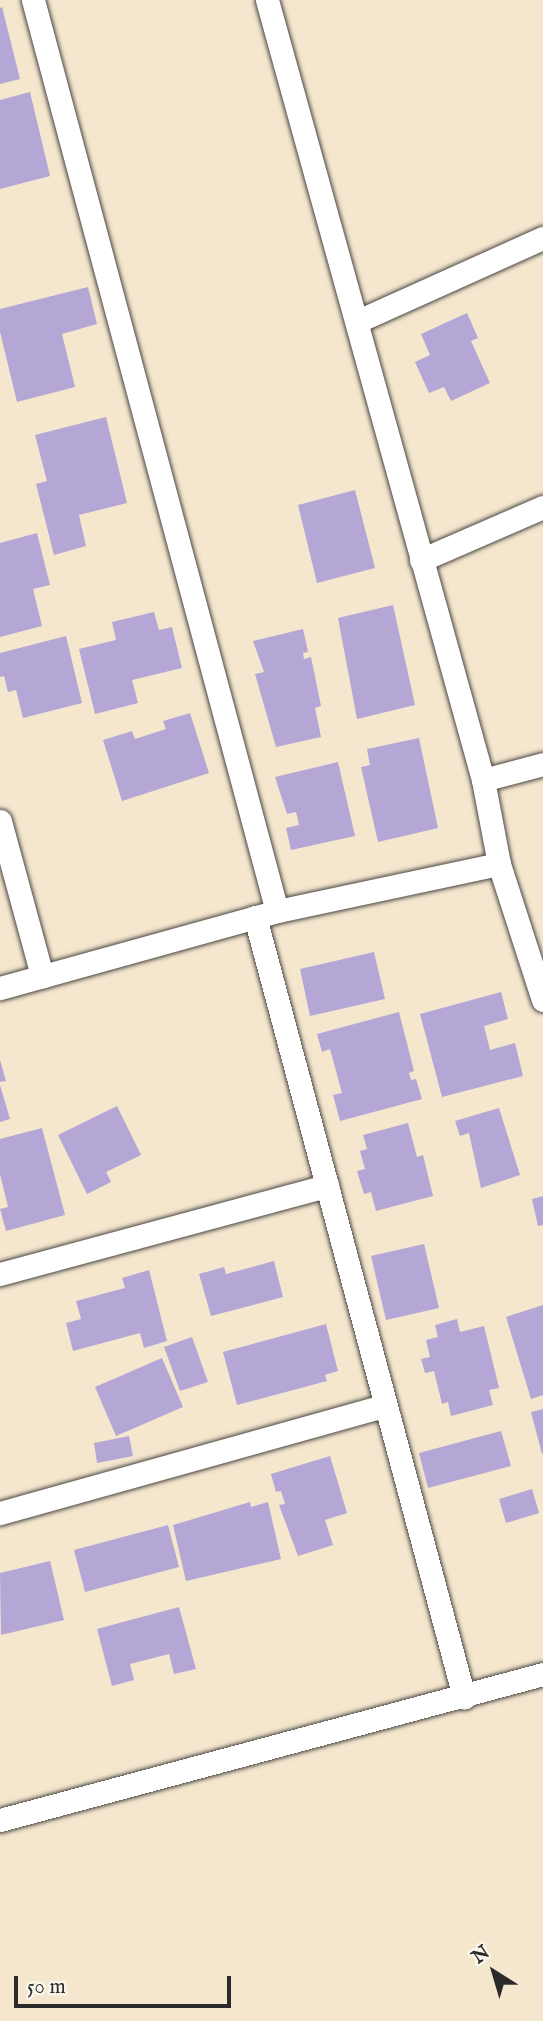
<!DOCTYPE html>
<style>
body{margin:0}
#map{position:relative;width:543px;height:2021px;overflow:hidden;background:#f5e6ce;font-family:"IM FELL English",serif}
div>[style]{position:absolute}
.building>*{inset:0;background:#b4a7d6}
.roads{filter:drop-shadow(0 0 2px #494743) drop-shadow(0 0 2px #494743)}
.street>*{height:23px;margin:-11.5px;padding:0 11.5px;transform-origin:11.5px;border-radius:11.5px;background:#fff}
span{translate:-50% -50%;white-space:nowrap;text-align:center;line-height:1.15;-webkit-text-stroke:5px #fbf7ec;paint-order:stroke}
.north{position:absolute;left:459px;top:1937px;width:70px;height:70px;-webkit-text-stroke:5px #fbf7ec;paint-order:stroke;rotate:323deg;font-size:19px;font-weight:700;line-height:28px;text-align:center;color:#2b2b2b}
.north::after{content:'';display:block;margin:auto;width:24px;height:32px;background:#2b2b2b;clip-path:polygon(50% 0,100% 100%,50% 72%,0 100%)}
.scale{position:absolute;left:14px;top:1976px;width:217px;height:32px;box-sizing:border-box;border:4px solid #2b2b2b;border-top:0;padding-left:9px;font-size:21px;line-height:24px;white-space:nowrap;color:#2b2b2b;-webkit-text-stroke:5px #fbf7ec;paint-order:stroke}
</style>
<div id="map">
<div class="building">
<div style="clip-path:polygon(2px 7px,20px 79px,0 84px,0 8px)"></div>
<div style="clip-path:polygon(30px 92px,50px 176px,0 189px,0 100px)"></div>
<div style="clip-path:polygon(88px 287px,97px 324px,62px 334px,75px 387px,17px 402px,0 332px,0 309px)"></div>
<div style="clip-path:polygon(467px 313px,478px 338px,471px 341px,490px 383px,451px 401px,444px 387px,429px 393px,415px 362px,430px 355px,421px 334px)"></div>
<div style="clip-path:polygon(106px 417px,127px 503px,79px 515px,86px 546px,54px 555px,36px 484px,47px 481px,35px 435px)"></div>
<div style="clip-path:polygon(355px 490px,375px 568px,317px 583px,298px 505px)"></div>
<div style="clip-path:polygon(37px 533px,50px 585px,33px 589px,42px 626px,0 637px,0 543px)"></div>
<div style="clip-path:polygon(393px 605px,415px 705px,357px 719px,338px 618px)"></div>
<div style="clip-path:polygon(154px 612px,159px 630px,172px 627px,182px 668px,132px 680px,138px 703px,95px 714px,79px 649px,116px 640px,112px 622px)"></div>
<div style="clip-path:polygon(303px 629px,308px 652px,303px 653px,304px 659px,311px 657px,321px 706px,315px 708px,321px 737px,276px 747px,255px 674px,264px 672px,253px 641px)"></div>
<div style="clip-path:polygon(66px 636px,82px 703px,23px 718px,16px 690px,8px 692px,4px 676px,0 677px,0 653px)"></div>
<div style="clip-path:polygon(190px 713px,209px 773px,122px 801px,103px 740px,132px 731px,135px 739px,166px 729px,163px 721px)"></div>
<div style="clip-path:polygon(419px 738px,438px 828px,378px 842px,361px 767px,370px 765px,367px 749px)"></div>
<div style="clip-path:polygon(338px 762px,355px 836px,291px 850px,286px 828px,299px 825px,296px 812px,287px 814px,275px 777px)"></div>
<div style="clip-path:polygon(374px 952px,385px 999px,310px 1016px,300px 969px)"></div>
<div style="clip-path:polygon(501px 992px,508px 1019px,484px 1026px,490px 1050px,515px 1043px,523px 1076px,442px 1097px,420px 1014px)"></div>
<div style="clip-path:polygon(399px 1012px,414px 1071px,409px 1073px,411px 1080px,416px 1079px,422px 1099px,340px 1121px,333px 1095px,342px 1093px,330px 1049px,322px 1052px,317px 1034px)"></div>
<div style="clip-path:polygon(0 1060px,6px 1081px,0 1082px)"></div>
<div style="clip-path:polygon(0 1085px,10px 1119px,0 1122px)"></div>
<div style="clip-path:polygon(117px 1106px,141px 1155px,106px 1172px,111px 1182px,87px 1194px,58px 1135px)"></div>
<div style="clip-path:polygon(499px 1108px,520px 1175px,481px 1188px,469px 1133px,460px 1136px,455px 1121px)"></div>
<div style="clip-path:polygon(408px 1123px,417px 1157px,423px 1155px,433px 1196px,376px 1211px,371px 1192px,364px 1194px,357px 1171px,365px 1169px,360px 1151px,367px 1149px,363px 1135px)"></div>
<div style="clip-path:polygon(42px 1128px,65px 1215px,6px 1231px,0 1209px,8px 1207px,0 1174px,0 1139px)"></div>
<div style="clip-path:polygon(543px 1196px,543px 1225px,538px 1226px,532px 1199px)"></div>
<div style="clip-path:polygon(424px 1244px,439px 1308px,386px 1320px,371px 1256px)"></div>
<div style="clip-path:polygon(274px 1261px,283px 1297px,211px 1316px,199px 1274px,224px 1267px,226px 1274px)"></div>
<div style="clip-path:polygon(149px 1270px,167px 1341px,144px 1348px,140px 1333px,73px 1351px,66px 1323px,81px 1319px,76px 1301px,125px 1288px,122px 1278px)"></div>
<div style="clip-path:polygon(543px 1305px,543px 1395px,531px 1399px,506px 1317px)"></div>
<div style="clip-path:polygon(457px 1319px,460px 1332px,484px 1326px,499px 1388px,489px 1390px,493px 1405px,451px 1416px,448px 1402px,442px 1404px,434px 1371px,425px 1373px,421px 1359px,430px 1357px,426px 1340px,438px 1337px,435px 1325px)"></div>
<div style="clip-path:polygon(326px 1324px,338px 1371px,325px 1375px,327px 1381px,237px 1405px,223px 1352px)"></div>
<div style="clip-path:polygon(192px 1337px,208px 1382px,180px 1391px,164px 1347px)"></div>
<div style="clip-path:polygon(162px 1358px,183px 1407px,116px 1436px,95px 1387px)"></div>
<div style="clip-path:polygon(543px 1409px,543px 1454px,542px 1454px,531px 1412px)"></div>
<div style="clip-path:polygon(501px 1431px,511px 1466px,428px 1488px,419px 1453px)"></div>
<div style="clip-path:polygon(129px 1436px,133px 1456px,97px 1463px,94px 1443px)"></div>
<div style="clip-path:polygon(330px 1456px,347px 1513px,325px 1520px,333px 1545px,298px 1556px,279px 1505px,285px 1504px,281px 1491px,276px 1492px,271px 1474px)"></div>
<div style="clip-path:polygon(532px 1489px,539px 1513px,506px 1523px,499px 1499px)"></div>
<div style="clip-path:polygon(250px 1502px,251px 1507px,268px 1502px,281px 1559px,186px 1581px,173px 1525px)"></div>
<div style="clip-path:polygon(168px 1525px,179px 1567px,85px 1592px,74px 1550px)"></div>
<div style="clip-path:polygon(50px 1561px,64px 1620px,1px 1635px,0 1573px)"></div>
<div style="clip-path:polygon(179px 1607px,196px 1669px,174px 1674px,169px 1654px,130px 1664px,134px 1680px,112px 1686px,97px 1629px)"></div>
</div>
<div class="roads">
<div class="street">
<div style="left:33px;top:0;width:943px;rotate:75.01deg"></div>
<div style="left:267px;top:0;width:809px;rotate:74.52deg"></div>
<div style="left:483px;top:780px;width:86px;rotate:79.2deg"></div>
<div style="left:499px;top:864px;width:143px;rotate:72.1deg"></div>
<div style="left:358px;top:321px;width:203px;rotate:-24.2deg"></div>
<div style="left:421px;top:560px;width:133px;rotate:-23.5deg"></div>
<div style="left:483px;top:780px;width:62px;rotate:-14.9deg"></div>
<div style="left:0;top:821px;width:161px;rotate:74.8deg"></div>
<div style="left:255px;top:917px;width:808px;rotate:75deg"></div>
<div style="left:0;top:988px;width:288px;rotate:-15.5deg"></div>
<div style="left:277px;top:911px;width:227px;rotate:-12deg"></div>
<div style="left:0;top:1274px;width:339px;rotate:-15.1deg"></div>
<div style="left:0;top:1513px;width:399px;rotate:-15.6deg"></div>
<div style="left:0;top:1820px;width:562px;rotate:-15.05deg"></div>
</div>
</div>
<div class="north">N</div>
<div class="scale">50 m</div>
</div>
